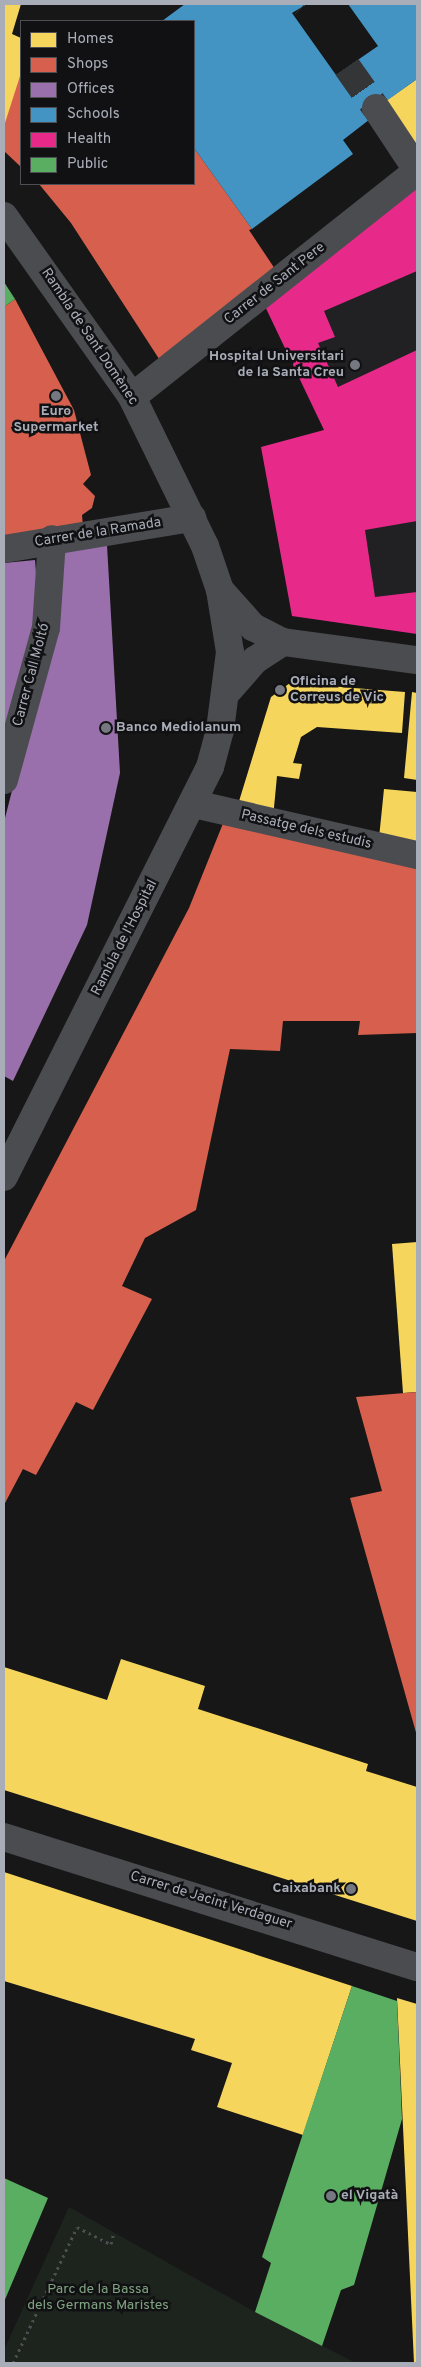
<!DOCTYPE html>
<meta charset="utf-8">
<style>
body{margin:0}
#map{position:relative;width:421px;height:2367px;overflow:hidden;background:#171717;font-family:Overpass,sans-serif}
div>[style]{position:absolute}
.built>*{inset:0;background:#212123}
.green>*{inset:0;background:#1d241e}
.homes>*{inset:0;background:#f6d55c}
.shops>*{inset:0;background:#d6604d}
.offices>*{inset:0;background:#9970ab}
.schools>*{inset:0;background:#4393c3}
.health>*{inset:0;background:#e7298a}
.public>*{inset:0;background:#5aae61}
.minor-tunnel>*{height:28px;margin-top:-14px;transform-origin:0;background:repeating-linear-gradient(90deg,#343537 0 28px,transparent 0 42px)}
.path>*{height:3px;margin-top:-1.5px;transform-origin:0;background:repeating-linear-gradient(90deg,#4d4e52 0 2.5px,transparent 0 6.5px)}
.minor>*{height:28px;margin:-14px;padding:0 14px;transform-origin:14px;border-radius:14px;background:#4b4c50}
.dots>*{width:14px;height:14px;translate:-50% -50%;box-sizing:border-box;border:2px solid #111113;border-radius:50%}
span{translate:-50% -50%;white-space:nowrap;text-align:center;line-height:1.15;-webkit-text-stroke:5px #111113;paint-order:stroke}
.street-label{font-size:14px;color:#a8adb8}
.poi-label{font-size:14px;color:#a8adb8;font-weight:700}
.right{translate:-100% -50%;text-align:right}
.left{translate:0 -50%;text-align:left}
.park-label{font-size:14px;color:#7fa381}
.frame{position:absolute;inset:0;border:5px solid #a8adb8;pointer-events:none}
.legend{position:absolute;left:20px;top:20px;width:175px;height:165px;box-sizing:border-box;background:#111113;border:1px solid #4d4f55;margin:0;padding:6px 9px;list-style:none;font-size:15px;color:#a8adb8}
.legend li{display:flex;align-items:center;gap:10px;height:25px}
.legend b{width:25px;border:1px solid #4d4f55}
</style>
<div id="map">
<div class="built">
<div style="clip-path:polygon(417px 185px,417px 634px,292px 616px,261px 447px,324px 430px,262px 300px)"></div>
</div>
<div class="green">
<div style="clip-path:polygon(69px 2207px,255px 2312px,356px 2363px,4px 2363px,4px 2350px)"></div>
</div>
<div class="homes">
<div style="clip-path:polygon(4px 4px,21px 4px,12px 34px,21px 38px,21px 76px,4px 136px)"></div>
<div style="clip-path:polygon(417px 79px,417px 158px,380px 105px)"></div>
<div style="clip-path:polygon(290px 683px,405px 692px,402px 733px,317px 727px,301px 737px,293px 763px,302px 764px,299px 779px,277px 776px,273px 818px,236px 811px,271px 697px)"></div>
<div style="clip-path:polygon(412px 692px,417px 693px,417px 780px,404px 778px)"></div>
<div style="clip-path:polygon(384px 789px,417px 792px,417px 846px,379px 838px)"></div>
<div style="clip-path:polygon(417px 1242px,417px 1392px,403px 1393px,392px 1244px)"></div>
<div style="clip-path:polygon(121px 1659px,205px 1686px,198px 1709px,368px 1764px,366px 1771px,417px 1787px,417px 1921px,4px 1790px,4px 1667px,107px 1700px)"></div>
<div style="clip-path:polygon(4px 1872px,352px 1986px,303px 2135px,217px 2107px,232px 2063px,191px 2050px,195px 2039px,4px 1981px)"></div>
<div style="clip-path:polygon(397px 1998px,417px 2004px,417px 2363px,414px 2363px)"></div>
</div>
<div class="shops">
<div style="clip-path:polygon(21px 73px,21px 167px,4px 151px,4px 126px)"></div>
<div style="clip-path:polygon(194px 148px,252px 229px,249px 230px,275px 269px,163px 365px,71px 223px,39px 184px,194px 184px)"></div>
<div style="clip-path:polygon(15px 299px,74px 410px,91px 475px,83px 484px,95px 496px,92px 508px,82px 515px,83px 527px,4px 540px,4px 307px)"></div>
<div style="clip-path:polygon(224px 821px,417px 865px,417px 1033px,358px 1035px,360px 1021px,283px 1021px,280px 1051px,230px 1049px,196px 1210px,145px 1238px,122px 1286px,152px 1299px,93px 1410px,76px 1402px,36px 1475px,23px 1469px,4px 1505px,4px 1261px,189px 908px)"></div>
<div style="clip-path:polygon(417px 1392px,417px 1736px,350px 1498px,382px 1491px,356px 1397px)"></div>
</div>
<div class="offices">
<div style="clip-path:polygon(107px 545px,120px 773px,87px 925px,13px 1081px,4px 1076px,4px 822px,51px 638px,58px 549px)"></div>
<div style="clip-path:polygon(35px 560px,40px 624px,4px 732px,4px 563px)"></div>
</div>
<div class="schools">
<div style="clip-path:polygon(185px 4px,307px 4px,292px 13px,336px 75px,378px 46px,348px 4px,417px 4px,417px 79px,371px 112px,374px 116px,343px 140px,353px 154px,252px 229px,194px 148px,194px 21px,162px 21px)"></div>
</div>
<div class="health">
<div style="clip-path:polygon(417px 185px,417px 271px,324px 311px,335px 337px,318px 343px,338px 387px,417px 350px,417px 521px,365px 530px,375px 597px,417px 592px,417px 634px,292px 616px,261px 447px,324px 430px,262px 300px)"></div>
</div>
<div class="public">
<div style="clip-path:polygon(4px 282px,15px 299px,4px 307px)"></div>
<div style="clip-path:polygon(352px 1986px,397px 2001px,402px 2119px,354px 2285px,341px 2290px,322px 2346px,255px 2312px,271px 2263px,262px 2257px)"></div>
<div style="clip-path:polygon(4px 2178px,48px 2198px,4px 2302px)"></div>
</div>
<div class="minor-tunnel">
<div style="left:304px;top:4px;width:1px;rotate:45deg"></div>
<div style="left:347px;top:67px;width:50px;rotate:54.7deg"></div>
</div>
<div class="path">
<div style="left:13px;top:2363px;width:150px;rotate:-64.8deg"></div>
<div style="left:77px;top:2227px;width:38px;rotate:27deg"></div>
<div style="left:111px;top:2244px;width:12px;rotate:-76deg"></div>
</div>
<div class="minor">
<div style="left:376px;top:108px;width:74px;rotate:56.5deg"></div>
<div style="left:4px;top:216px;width:222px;rotate:54.7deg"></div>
<div style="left:132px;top:397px;width:166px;rotate:63.9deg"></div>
<div style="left:205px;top:546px;width:46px;rotate:71.2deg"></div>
<div style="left:220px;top:590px;width:63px;rotate:80.8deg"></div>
<div style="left:230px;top:652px;width:79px;rotate:97.3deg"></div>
<div style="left:220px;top:730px;width:38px;rotate:105deg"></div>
<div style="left:210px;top:767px;width:459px;rotate:116.7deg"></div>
<div style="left:132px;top:397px;width:364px;rotate:-38.4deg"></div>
<div style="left:4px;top:549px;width:191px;rotate:-9.4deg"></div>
<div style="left:220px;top:590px;width:50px;rotate:48.3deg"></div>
<div style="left:253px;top:627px;width:34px;rotate:27deg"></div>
<div style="left:283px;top:642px;width:135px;rotate:7.7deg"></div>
<div style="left:227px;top:692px;width:43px;rotate:-48.8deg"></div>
<div style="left:255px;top:660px;width:33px;rotate:-33deg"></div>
<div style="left:4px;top:780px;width:158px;rotate:-74.6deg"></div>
<div style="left:46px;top:628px;width:89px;rotate:-86.1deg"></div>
<div style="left:194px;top:804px;width:229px;rotate:12.9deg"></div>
<div style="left:4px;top:1837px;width:433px;rotate:17.5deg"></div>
</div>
<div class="dots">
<div style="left:355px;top:365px;background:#757880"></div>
<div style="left:56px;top:396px;background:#757880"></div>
<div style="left:280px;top:690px;background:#757880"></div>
<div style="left:106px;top:728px;background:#757880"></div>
<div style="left:351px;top:1889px;background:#757880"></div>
<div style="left:331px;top:2196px;background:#757880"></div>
</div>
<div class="street-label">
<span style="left:275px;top:284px;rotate:-38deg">Carrer de Sant Pere</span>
<span style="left:89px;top:337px;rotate:56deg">Rambla de Sant Domènec</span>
<span style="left:98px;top:533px;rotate:-9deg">Carrer de la Ramada</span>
<span style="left:32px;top:675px;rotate:-75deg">Carrer Call Moltó</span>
<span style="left:306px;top:830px;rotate:13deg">Passatge dels estudis</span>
<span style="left:125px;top:938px;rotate:-63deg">Rambla de l'Hospital</span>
<span style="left:211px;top:1901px;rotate:17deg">Carrer de Jacint Verdaguer</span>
</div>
<div class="poi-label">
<span class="right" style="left:344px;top:365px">Hospital Universitari<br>de la Santa Creu</span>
<span style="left:56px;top:420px">Euro<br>Supermarket</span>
<span class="left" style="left:290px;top:690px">Oficina de<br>Correus de Vic</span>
<span class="left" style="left:116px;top:728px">Banco Mediolanum</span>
<span class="right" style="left:341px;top:1889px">Caixabank</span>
<span class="left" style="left:341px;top:2196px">el Vigatà</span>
</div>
<div class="park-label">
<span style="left:98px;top:2298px">Parc de la Bassa<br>dels Germans Maristes</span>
</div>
<div class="frame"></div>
<ul class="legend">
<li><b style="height:14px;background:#f6d55c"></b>Homes</li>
<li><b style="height:14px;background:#d6604d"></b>Shops</li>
<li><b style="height:14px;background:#9970ab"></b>Offices</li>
<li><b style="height:14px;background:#4393c3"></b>Schools</li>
<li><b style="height:14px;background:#e7298a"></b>Health</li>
<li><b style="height:14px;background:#5aae61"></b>Public</li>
</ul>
</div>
